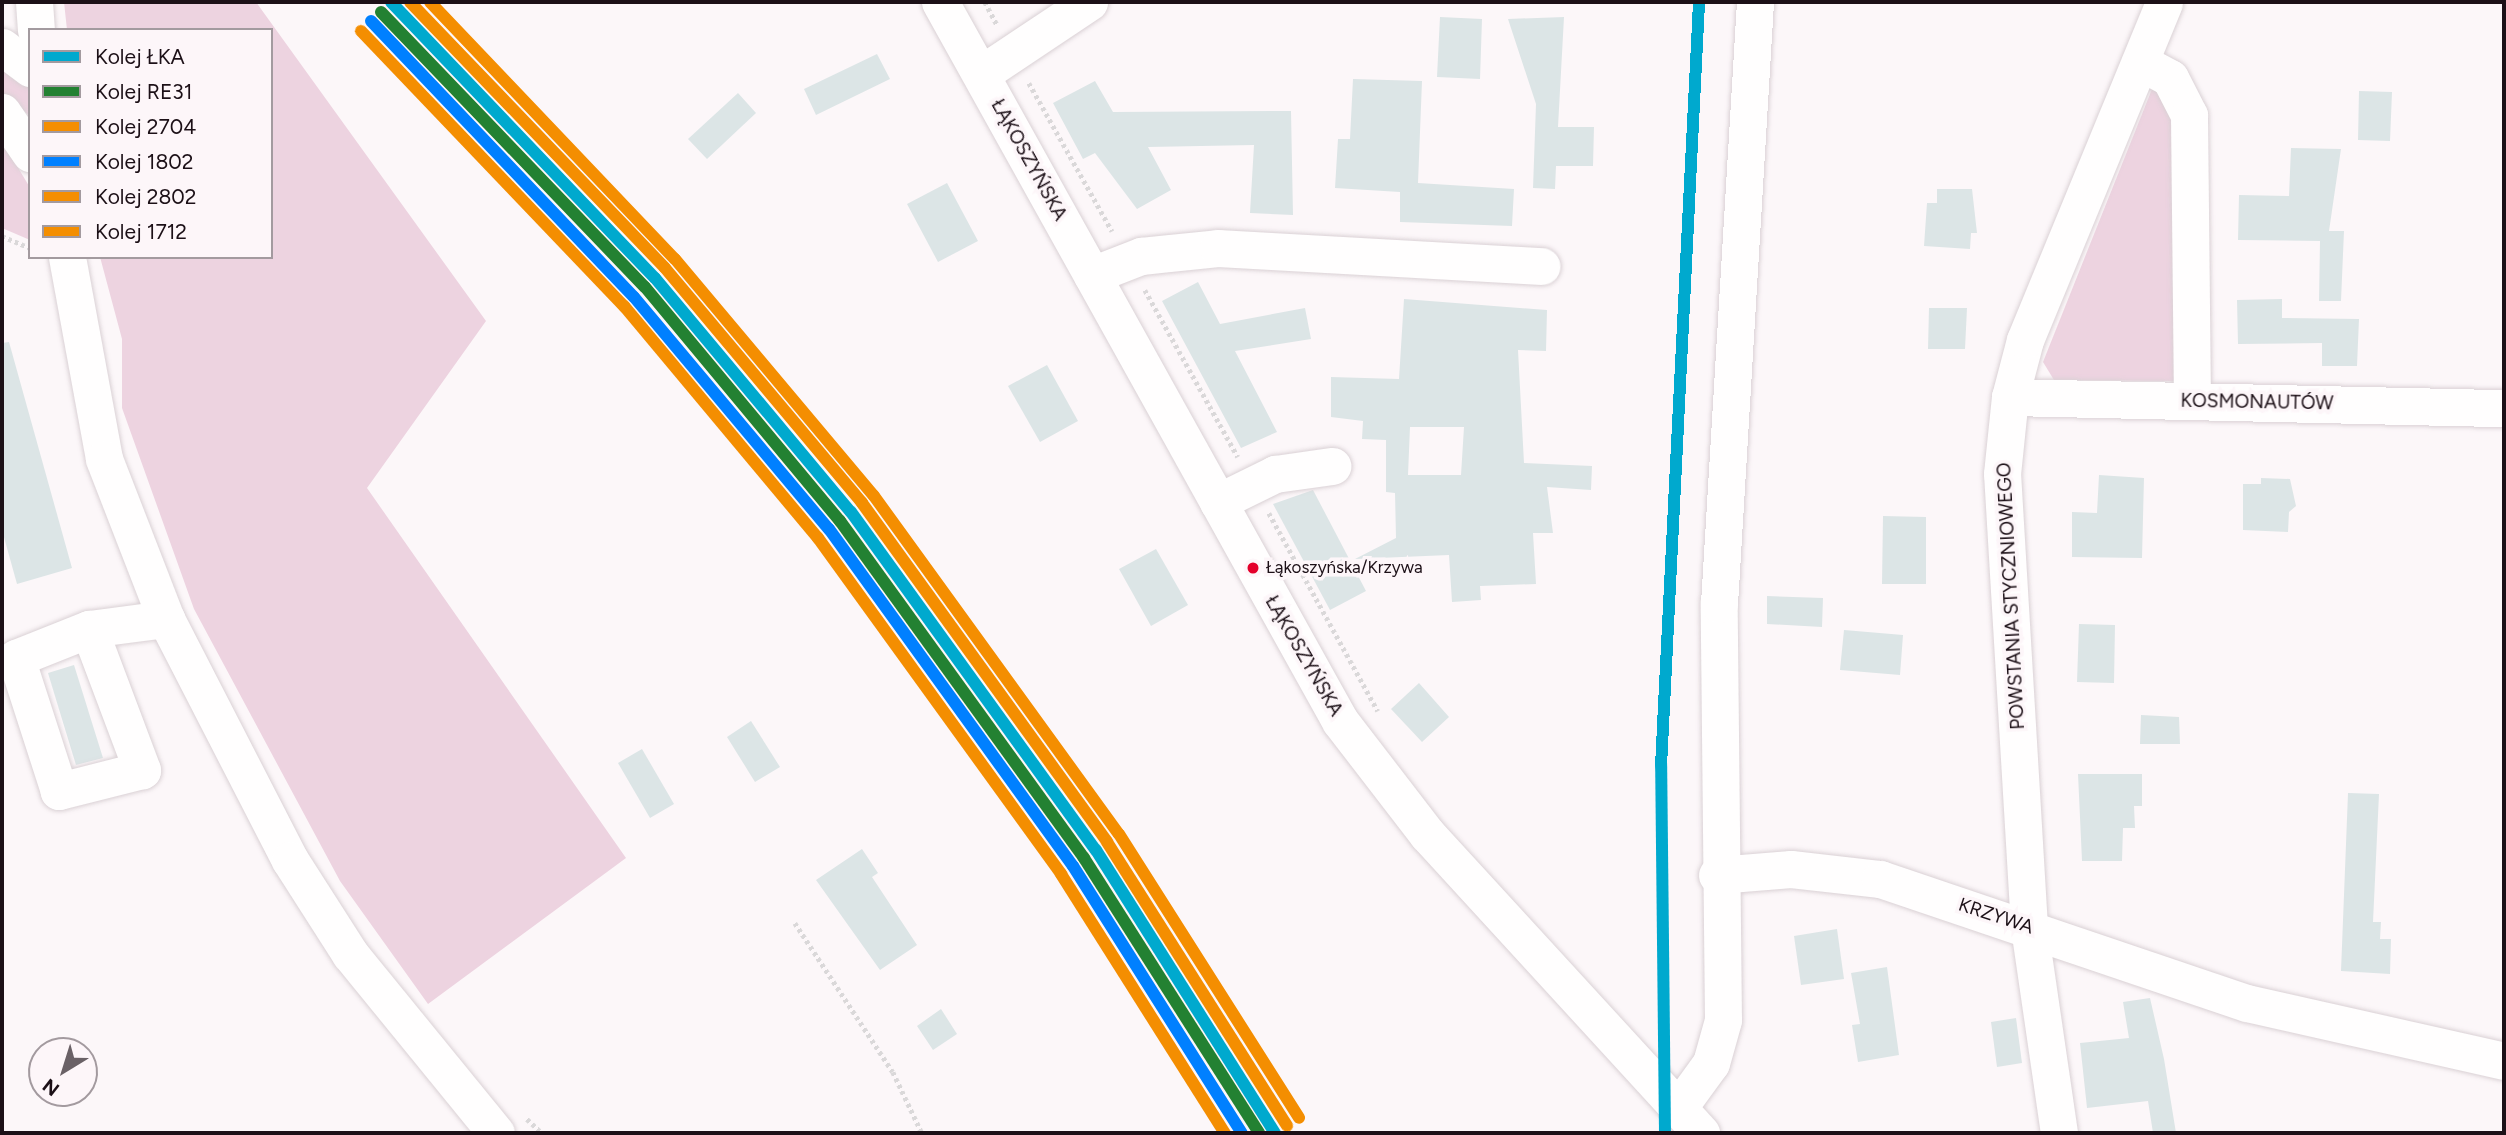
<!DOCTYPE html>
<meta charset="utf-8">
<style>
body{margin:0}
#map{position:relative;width:2506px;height:1135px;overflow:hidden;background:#fcf7f9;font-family:Figtree,sans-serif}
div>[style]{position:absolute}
.green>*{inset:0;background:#edd3e0}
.building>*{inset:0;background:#dce5e6}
.path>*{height:4.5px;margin-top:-2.25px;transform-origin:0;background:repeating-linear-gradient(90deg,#dad8d9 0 3.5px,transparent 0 7px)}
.roads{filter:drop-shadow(0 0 2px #dad1d5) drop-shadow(0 0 2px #dad1d5)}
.minor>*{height:37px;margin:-18.5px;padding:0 18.5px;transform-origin:18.5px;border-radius:18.5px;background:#fffefe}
.rail-1>*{height:12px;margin:-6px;padding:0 6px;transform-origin:6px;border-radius:6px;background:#00a9ce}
.rail-2>*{height:12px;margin:-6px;padding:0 6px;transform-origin:6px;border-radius:6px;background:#238132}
.rail-3>*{height:12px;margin:-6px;padding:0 6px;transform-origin:6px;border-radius:6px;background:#f48e01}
.rail-4>*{height:12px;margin:-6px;padding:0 6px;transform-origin:6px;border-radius:6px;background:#0080ff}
.rail-5>*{height:12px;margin:-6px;padding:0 6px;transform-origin:6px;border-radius:6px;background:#f48e01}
.rail-6>*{height:12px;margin:-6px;padding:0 6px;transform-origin:6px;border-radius:6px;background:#f48e01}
.dots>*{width:19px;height:19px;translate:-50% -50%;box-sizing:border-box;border:4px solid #fdf6f9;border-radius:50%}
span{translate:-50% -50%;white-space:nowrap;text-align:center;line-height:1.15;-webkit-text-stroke:7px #fdf6f9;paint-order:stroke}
.bus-label{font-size:17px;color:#1c1017}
.left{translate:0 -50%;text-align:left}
.street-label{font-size:19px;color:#1c1017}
.frame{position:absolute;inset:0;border:4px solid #1c1017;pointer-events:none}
.legend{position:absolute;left:28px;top:28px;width:245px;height:231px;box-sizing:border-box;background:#fdf6f9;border:2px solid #a39a9f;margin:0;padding:9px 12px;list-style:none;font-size:21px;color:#1c1017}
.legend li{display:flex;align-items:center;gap:14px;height:35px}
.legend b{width:35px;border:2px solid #a39a9f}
.north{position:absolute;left:28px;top:1037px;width:70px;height:70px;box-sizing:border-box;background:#fdf6f9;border:2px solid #a39a9f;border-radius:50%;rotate:218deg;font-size:19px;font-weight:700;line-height:28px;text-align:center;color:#1c1017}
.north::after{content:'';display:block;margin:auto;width:24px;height:32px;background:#6a6166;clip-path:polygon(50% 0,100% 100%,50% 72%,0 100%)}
</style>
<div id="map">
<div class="green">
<div style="clip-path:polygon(64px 2px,256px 2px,486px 321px,367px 488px,626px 858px,428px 1004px,340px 881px,194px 609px,122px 408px,122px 339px,100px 257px,271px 257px,271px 30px,67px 30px)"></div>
<div style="clip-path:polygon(2px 62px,30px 87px,30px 116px,2px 93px)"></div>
<div style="clip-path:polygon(2154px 84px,2171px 96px,2176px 381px,2054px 380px,2043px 362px)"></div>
<div style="clip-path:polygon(2px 141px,29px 186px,30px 240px,2px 228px)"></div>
</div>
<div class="building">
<div style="clip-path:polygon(1440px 17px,1482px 19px,1480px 79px,1437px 77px)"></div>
<div style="clip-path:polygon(1564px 17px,1558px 127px,1594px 127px,1593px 166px,1556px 166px,1555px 189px,1533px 188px,1536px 104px,1508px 19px)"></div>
<div style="clip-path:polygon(877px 54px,890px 79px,816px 115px,804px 89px)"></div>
<div style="clip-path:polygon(1353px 79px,1422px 81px,1418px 183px,1514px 189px,1512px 226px,1400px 222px,1400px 192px,1335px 188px,1338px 139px,1350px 139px)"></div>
<div style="clip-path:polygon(1095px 81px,1113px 112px,1291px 111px,1293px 215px,1250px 213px,1254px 145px,1148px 147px,1171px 190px,1137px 209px,1095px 153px,1083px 159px,1053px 103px)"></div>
<div style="clip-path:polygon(2359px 91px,2392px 92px,2390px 141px,2358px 140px)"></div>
<div style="clip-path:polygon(738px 93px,756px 113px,707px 159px,688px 139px)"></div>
<div style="clip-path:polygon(2291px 148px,2341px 149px,2329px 231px,2344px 231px,2341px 301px,2319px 301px,2320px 241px,2238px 240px,2239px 195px,2289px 196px)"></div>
<div style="clip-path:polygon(947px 183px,978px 241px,938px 262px,907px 204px)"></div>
<div style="clip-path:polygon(1937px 189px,1972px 189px,1977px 233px,1971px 233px,1970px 249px,1924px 246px,1927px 203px,1937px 203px)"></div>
<div style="clip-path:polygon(1198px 282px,1220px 324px,1305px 308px,1311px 339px,1235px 351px,1277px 432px,1241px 448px,1162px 301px)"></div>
<div style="clip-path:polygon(evenodd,1404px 299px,1547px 310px,1546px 351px,1518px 350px,1524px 463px,1592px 466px,1591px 490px,1547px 487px,1553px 533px,1533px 533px,1536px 584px,1480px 586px,1481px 600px,1452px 602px,1449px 555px,1355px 559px,1396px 538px,1395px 493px,1386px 492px,1386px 440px,1362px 439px,1363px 421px,1331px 417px,1331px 377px,1399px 379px,1404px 299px,1410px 427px,1464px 427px,1461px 475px,1408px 475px,1410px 427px)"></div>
<div style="clip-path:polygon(2282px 299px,2282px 318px,2359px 319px,2357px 366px,2322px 366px,2322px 343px,2238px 344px,2237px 300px)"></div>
<div style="clip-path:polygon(1929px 308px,1967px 308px,1965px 349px,1928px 349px)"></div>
<div style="clip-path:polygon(9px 342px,72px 568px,17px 584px,2px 530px,2px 343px)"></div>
<div style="clip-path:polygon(1047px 365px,1078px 421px,1040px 442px,1008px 386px)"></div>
<div style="clip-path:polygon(2099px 475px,2144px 478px,2142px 558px,2072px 557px,2072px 512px,2097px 513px)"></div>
<div style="clip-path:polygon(2261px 478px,2290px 479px,2296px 506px,2289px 512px,2288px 532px,2243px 530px,2243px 484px,2261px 484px)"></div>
<div style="clip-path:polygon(1313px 490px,1366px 591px,1330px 610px,1273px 504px)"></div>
<div style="clip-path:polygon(1883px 516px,1926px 517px,1926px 584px,1882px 584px)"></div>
<div style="clip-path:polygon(1156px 549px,1188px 605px,1151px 626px,1119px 569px)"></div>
<div style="clip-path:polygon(1767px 596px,1823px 598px,1822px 627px,1767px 624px)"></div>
<div style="clip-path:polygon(2079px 624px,2115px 625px,2114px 683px,2077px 682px)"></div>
<div style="clip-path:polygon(1844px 630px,1903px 635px,1900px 675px,1840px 670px)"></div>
<div style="clip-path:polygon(74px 665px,103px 758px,76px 765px,48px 673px)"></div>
<div style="clip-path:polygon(1419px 683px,1449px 717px,1422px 742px,1391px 709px)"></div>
<div style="clip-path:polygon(2141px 715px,2179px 717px,2180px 744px,2140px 744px)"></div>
<div style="clip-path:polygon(751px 721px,780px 767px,755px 782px,727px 737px)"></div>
<div style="clip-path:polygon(642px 749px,674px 804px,650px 818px,618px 763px)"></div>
<div style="clip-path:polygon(2078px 774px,2142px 774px,2142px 806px,2134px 806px,2135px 828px,2123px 828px,2122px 861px,2082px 861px)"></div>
<div style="clip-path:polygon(2348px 793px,2379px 794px,2373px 922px,2381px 922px,2380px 939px,2391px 939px,2390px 974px,2341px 971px)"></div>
<div style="clip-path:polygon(862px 849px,878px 873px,872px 877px,917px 945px,880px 970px,816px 880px)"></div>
<div style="clip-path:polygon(1837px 929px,1844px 979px,1801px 985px,1794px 936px)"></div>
<div style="clip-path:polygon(1887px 967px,1899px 1055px,1858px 1062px,1852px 1025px,1860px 1024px,1851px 973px)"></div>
<div style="clip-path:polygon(2150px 998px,2164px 1059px,2176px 1133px,2153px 1133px,2148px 1101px,2087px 1108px,2080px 1043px,2129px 1038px,2123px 1002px)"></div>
<div style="clip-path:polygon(941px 1009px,957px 1034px,933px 1050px,917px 1026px)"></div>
<div style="clip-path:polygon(2016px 1018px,2022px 1063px,1997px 1067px,1991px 1022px)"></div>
</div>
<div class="path">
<div style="left:985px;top:2px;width:27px;rotate:62deg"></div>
<div style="left:1029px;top:83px;width:170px;rotate:60.7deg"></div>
<div style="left:2px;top:236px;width:30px;rotate:23deg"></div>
<div style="left:1145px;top:290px;width:191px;rotate:60.9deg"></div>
<div style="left:1269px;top:513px;width:226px;rotate:61.2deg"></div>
<div style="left:795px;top:923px;width:178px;rotate:56.7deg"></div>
<div style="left:893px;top:1072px;width:68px;rotate:64.6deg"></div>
<div style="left:527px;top:1119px;width:21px;rotate:43deg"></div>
</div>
<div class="roads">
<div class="minor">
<div style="left:34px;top:2px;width:28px;rotate:86deg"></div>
<div style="left:940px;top:2px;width:823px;rotate:60.91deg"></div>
<div style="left:1340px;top:721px;width:143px;rotate:52.4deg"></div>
<div style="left:1427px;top:834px;width:406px;rotate:47.5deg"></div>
<div style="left:2px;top:47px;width:35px;rotate:37deg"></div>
<div style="left:2140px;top:62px;width:34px;rotate:28deg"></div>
<div style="left:2170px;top:78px;width:42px;rotate:62.8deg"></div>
<div style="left:2189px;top:115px;width:285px;rotate:89.4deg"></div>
<div style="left:981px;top:74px;width:130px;rotate:-33.7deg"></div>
<div style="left:2px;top:112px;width:50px;rotate:55.7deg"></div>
<div style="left:67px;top:257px;width:205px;rotate:79.6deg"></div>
<div style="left:104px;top:459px;width:172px;rotate:68.8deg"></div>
<div style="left:166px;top:619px;width:271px;rotate:62.8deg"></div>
<div style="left:290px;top:860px;width:112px;rotate:57.4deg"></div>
<div style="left:350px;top:954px;width:231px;rotate:50.8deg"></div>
<div style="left:1092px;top:275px;width:53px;rotate:-21.2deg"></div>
<div style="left:1141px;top:256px;width:77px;rotate:-5.9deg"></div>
<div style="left:1218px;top:248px;width:324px;rotate:3.2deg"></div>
<div style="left:2010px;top:397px;width:494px;rotate:1.3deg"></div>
<div style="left:1218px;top:502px;width:64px;rotate:-26.2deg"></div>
<div style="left:1275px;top:474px;width:58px;rotate:-8deg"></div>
<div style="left:89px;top:629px;width:151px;rotate:69.4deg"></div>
<div style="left:142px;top:770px;width:86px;rotate:165.8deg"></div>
<div style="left:59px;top:791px;width:140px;rotate:-107.9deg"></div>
<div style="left:16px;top:658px;width:79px;rotate:-21.7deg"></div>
<div style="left:89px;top:629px;width:78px;rotate:-7.4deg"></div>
<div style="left:1717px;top:875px;width:74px;rotate:-4.6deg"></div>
<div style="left:1791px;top:869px;width:90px;rotate:6.4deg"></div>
<div style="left:1880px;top:879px;width:387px;rotate:18.7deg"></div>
<div style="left:2247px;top:1003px;width:263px;rotate:12.7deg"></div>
<div style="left:1679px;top:1107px;width:54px;rotate:-54deg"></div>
<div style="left:1711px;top:1063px;width:45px;rotate:-74.4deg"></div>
<div style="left:1723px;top:1020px;width:416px;rotate:-90.6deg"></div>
<div style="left:1719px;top:604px;width:603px;rotate:-86.58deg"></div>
<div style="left:2059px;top:1133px;width:208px;rotate:-98.3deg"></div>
<div style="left:2029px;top:927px;width:454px;rotate:-93.4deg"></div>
<div style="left:2002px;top:474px;width:77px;rotate:-84.1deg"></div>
<div style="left:2010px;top:397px;width:59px;rotate:-75.3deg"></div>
<div style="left:2025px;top:340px;width:365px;rotate:-67.6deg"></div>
</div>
</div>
<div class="rail-1">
<div style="left:391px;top:2px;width:382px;rotate:46.3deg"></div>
<div style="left:655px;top:278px;width:305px;rotate:50.1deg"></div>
<div style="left:851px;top:512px;width:417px;rotate:54.1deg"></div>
<div style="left:1096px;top:850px;width:335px;rotate:57.7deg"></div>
<div style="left:1665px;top:1133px;width:367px;rotate:-90.6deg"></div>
<div style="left:1661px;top:766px;width:765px;rotate:-87.15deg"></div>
</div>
<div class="rail-2">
<div style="left:381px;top:12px;width:381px;rotate:46.2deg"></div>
<div style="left:645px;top:287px;width:305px;rotate:50.2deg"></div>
<div style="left:840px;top:521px;width:416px;rotate:54.1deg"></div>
<div style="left:1084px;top:858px;width:326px;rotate:57.5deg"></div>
</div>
<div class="rail-3">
<div style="left:410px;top:2px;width:368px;rotate:46.2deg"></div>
<div style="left:665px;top:268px;width:307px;rotate:50deg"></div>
<div style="left:862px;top:503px;width:418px;rotate:54.1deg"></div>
<div style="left:1107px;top:842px;width:336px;rotate:57.6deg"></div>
</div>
<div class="rail-4">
<div style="left:371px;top:21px;width:381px;rotate:46.4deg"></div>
<div style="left:634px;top:297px;width:303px;rotate:50deg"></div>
<div style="left:829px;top:529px;width:416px;rotate:54.1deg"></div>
<div style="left:1073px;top:866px;width:316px;rotate:57.7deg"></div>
</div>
<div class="rail-5">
<div style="left:430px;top:2px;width:355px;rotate:46.4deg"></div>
<div style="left:675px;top:259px;width:309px;rotate:50deg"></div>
<div style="left:874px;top:496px;width:417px;rotate:54.1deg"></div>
<div style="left:1119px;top:834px;width:336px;rotate:57.6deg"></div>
</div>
<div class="rail-6">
<div style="left:361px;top:31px;width:381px;rotate:46.3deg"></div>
<div style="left:624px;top:306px;width:302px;rotate:50.1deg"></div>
<div style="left:818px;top:538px;width:415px;rotate:54.1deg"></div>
<div style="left:1061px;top:874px;width:307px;rotate:57.7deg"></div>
</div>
<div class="dots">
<div style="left:1253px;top:568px;background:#e4002b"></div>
</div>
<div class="bus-label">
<span class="left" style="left:1266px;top:568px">Łąkoszyńska/Krzywa</span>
</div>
<div class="street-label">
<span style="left:1029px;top:160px;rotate:61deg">ŁĄKOSZYŃSKA</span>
<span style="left:2257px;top:402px;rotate:1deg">KOSMONAUTÓW</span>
<span style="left:2011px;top:596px;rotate:-93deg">POWSTANIA STYCZNIOWEGO</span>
<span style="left:1304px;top:656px;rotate:60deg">ŁĄKOSZYŃSKA</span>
<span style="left:1996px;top:916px;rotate:18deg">KRZYWA</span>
</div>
<div class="frame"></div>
<ul class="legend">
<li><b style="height:9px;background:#00a9ce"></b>Kolej ŁKA</li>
<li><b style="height:9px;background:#238132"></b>Kolej RE31</li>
<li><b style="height:9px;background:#f48e01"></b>Kolej 2704</li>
<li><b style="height:9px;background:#0080ff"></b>Kolej 1802</li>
<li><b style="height:9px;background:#f48e01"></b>Kolej 2802</li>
<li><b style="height:9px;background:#f48e01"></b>Kolej 1712</li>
</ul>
<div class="north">N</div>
</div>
